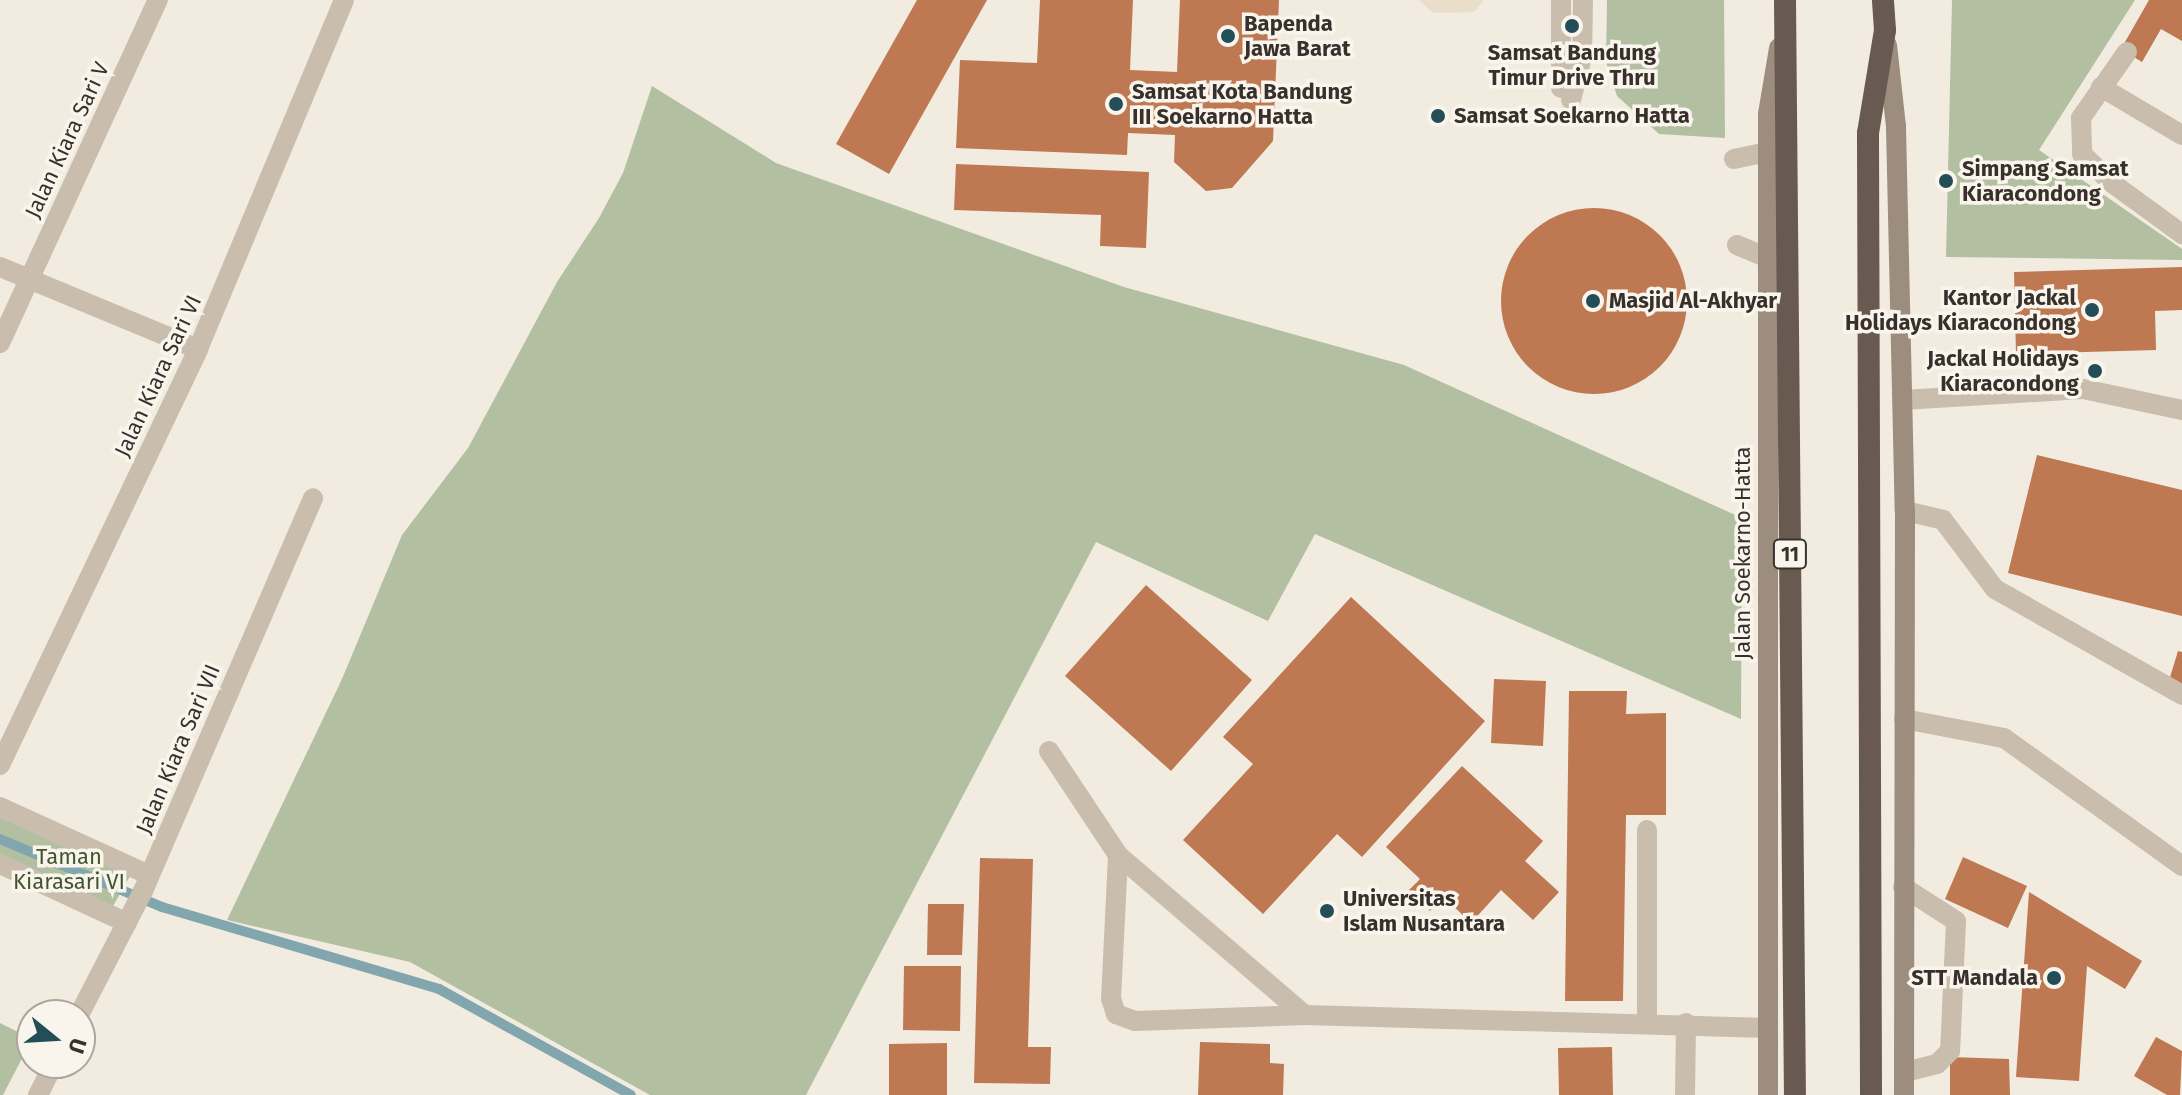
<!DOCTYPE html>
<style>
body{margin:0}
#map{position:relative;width:2182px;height:1095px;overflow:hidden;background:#f2ebe0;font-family:"Fira Sans",sans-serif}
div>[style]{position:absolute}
.green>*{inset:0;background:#b2c0a1}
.plaza>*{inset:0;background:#e8dec9}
.stream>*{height:10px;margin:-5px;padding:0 5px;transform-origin:5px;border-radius:5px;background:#81a6ad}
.building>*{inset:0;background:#be7852}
.round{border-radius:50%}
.service>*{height:20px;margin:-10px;padding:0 10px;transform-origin:10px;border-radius:10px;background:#c9bdad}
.minor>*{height:20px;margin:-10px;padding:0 10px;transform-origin:10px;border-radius:10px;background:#c9bdad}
.secondary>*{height:20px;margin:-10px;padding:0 10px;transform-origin:10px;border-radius:10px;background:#9d8d7e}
.trunk>*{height:22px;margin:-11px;padding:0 11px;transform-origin:11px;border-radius:11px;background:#685a50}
.dots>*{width:22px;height:22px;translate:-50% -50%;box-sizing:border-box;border:4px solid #f9f5ed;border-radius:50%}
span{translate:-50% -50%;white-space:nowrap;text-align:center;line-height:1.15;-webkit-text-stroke:7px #f9f5ed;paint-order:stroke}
.shield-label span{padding:2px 6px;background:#f9f5ed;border:2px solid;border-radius:6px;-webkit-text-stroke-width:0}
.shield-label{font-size:20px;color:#38302b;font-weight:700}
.poi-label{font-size:22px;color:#38302b;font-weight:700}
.left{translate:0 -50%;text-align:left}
.right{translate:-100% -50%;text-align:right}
.street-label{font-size:22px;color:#38302b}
.park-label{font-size:22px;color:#435530}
.north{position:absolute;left:16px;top:999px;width:80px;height:80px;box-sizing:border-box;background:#f9f5ed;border:2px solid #aca69f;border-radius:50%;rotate:108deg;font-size:22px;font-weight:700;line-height:32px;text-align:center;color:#38302b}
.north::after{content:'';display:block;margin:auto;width:28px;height:36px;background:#234e57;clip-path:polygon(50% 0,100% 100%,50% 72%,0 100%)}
</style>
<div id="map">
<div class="green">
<div style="clip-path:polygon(1607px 0,1724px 0,1725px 138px,1659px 134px,1617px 96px,1606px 62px)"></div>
<div style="clip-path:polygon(1952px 0,2135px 0,2039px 150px,2182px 249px,2182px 260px,1946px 257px)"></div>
<div style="clip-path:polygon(652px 86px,776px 163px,1124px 287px,1404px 365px,1742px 518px,1741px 719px,1315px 534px,1268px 621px,1096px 542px,806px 1095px,650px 1095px,410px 962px,227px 920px,342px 679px,402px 535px,468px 448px,557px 282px,599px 218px,623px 173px)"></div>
<div style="clip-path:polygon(0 810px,134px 869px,108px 915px,0 866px)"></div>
<div style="clip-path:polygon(0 1023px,32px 1039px,3px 1095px,0 1095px)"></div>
</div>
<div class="plaza">
<div style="clip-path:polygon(1419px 0,1484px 0,1474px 12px,1433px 13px)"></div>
</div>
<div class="stream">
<div style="left:0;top:839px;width:176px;rotate:22.8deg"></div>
<div style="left:162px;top:907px;width:289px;rotate:16.5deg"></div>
<div style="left:439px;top:989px;width:219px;rotate:28.9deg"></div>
</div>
<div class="building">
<div style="clip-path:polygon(917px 0,987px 0,889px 174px,836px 144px)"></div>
<div style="clip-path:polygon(1040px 0,1133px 0,1130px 70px,1177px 72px,1180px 0,1279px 0,1273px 141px,1232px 188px,1206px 191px,1174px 162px,1175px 135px,1128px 133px,1127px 155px,956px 148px,960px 60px,1037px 63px)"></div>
<div style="clip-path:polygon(2149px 0,2182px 0,2182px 41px,2161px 29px,2142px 62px,2121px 49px)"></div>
<div style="clip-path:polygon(956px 164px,1149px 172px,1146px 248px,1100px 246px,1101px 215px,954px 210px)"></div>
<div class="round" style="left:1501px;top:208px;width:186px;height:186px"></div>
<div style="clip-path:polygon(2182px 267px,2182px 310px,2155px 311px,2156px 350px,2016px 354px,2014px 272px)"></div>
<div style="clip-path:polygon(2037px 455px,2182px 490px,2182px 616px,2008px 573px)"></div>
<div style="clip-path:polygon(1146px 585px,1252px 680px,1171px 771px,1065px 676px)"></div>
<div style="clip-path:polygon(1351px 597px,1485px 721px,1362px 857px,1337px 834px,1263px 914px,1183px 840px,1253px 764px,1223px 737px)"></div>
<div style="clip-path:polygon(2178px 651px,2182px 652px,2182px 688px,2168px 684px)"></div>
<div style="clip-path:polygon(1494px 679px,1546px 681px,1543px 746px,1491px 743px)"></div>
<div style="clip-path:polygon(1569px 691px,1627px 691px,1626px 714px,1666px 713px,1666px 815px,1626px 815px,1623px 1001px,1565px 1001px)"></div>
<div style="clip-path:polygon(1462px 766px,1543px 841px,1525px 861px,1559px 892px,1533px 920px,1501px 890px,1471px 923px,1443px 896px,1430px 911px,1409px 890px,1420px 879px,1386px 847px)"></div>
<div style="clip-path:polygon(1963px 857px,2027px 886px,2008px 928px,1945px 899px)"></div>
<div style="clip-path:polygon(980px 858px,1033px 859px,1028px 1047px,1051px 1047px,1050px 1084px,974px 1083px)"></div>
<div style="clip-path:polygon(2029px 892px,2142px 961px,2125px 989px,2087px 966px,2079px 1081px,2016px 1077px)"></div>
<div style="clip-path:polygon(928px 904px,964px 904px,962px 955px,927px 955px)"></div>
<div style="clip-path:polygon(904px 966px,961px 966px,960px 1031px,903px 1030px)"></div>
<div style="clip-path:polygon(2156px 1037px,2182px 1051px,2180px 1095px,2167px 1095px,2134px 1076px)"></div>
<div style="clip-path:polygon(1200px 1042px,1270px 1044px,1270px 1063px,1284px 1064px,1283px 1095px,1198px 1095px)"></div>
<div style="clip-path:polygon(947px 1043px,947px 1095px,889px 1095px,889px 1044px)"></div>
<div style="clip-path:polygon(1612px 1047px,1613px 1095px,1559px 1095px,1558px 1048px)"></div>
<div style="clip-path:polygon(1950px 1057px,2009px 1059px,2010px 1095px,1950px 1095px)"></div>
</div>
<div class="service">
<div style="left:2127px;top:52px;width:80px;rotate:124.9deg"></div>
<div style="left:2081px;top:118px;width:36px;rotate:88deg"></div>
<div style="left:2082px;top:154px;width:42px;rotate:44deg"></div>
<div style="left:2112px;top:183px;width:87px;rotate:36.1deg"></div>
<div style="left:2101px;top:87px;width:94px;rotate:30.7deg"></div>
<div style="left:1561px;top:88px;width:88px;rotate:-90deg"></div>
<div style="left:1571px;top:100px;width:44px;rotate:-75.7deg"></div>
<div style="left:1582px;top:57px;width:57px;rotate:-89deg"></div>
<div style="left:1734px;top:159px;width:35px;rotate:-12deg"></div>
<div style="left:1737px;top:245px;width:36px;rotate:23deg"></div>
<div style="left:1903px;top:400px;width:180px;rotate:-3.5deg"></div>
<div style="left:2083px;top:389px;width:101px;rotate:12deg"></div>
<div style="left:1905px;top:511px;width:39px;rotate:13deg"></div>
<div style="left:1943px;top:520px;width:86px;rotate:53deg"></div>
<div style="left:1995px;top:589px;width:215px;rotate:29.5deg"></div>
<div style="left:1904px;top:719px;width:102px;rotate:10.8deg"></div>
<div style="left:2004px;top:738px;width:219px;rotate:35.7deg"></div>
<div style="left:1049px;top:751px;width:125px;rotate:56.4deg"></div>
<div style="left:1903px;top:887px;width:63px;rotate:32.7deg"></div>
<div style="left:1956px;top:921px;width:130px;rotate:92.6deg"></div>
<div style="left:1950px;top:1051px;width:18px;rotate:135deg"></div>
<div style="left:1937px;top:1064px;width:34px;rotate:166deg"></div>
<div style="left:1305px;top:1015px;width:170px;rotate:178deg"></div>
<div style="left:1135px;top:1021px;width:20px;rotate:-160deg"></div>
<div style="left:1116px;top:1014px;width:16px;rotate:-108deg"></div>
<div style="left:1111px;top:999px;width:144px;rotate:-87.2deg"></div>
<div style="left:1118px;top:855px;width:246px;rotate:40.6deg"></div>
<div style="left:1305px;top:1015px;width:462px;rotate:1.6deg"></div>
<div style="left:1647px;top:1023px;width:193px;rotate:-90deg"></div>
<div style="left:1685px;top:1095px;width:72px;rotate:-89.2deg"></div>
</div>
<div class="minor">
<div style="left:0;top:267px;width:214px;rotate:22.5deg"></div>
<div style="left:0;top:343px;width:378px;rotate:-65.3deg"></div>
<div style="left:0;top:765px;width:461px;rotate:-64.5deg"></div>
<div style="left:198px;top:349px;width:378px;rotate:-67.3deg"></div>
<div style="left:0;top:807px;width:164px;rotate:24.5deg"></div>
<div style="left:0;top:864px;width:140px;rotate:24.9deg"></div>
<div style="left:79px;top:1015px;width:140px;rotate:-62.7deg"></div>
<div style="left:143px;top:891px;width:428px;rotate:-66.6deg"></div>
<div style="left:38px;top:1095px;width:36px;rotate:-63deg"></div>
</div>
<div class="secondary">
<div style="left:1887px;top:45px;width:82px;rotate:83.7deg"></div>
<div style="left:1896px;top:127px;width:384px;rotate:88.7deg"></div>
<div style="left:1905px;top:511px;width:584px;rotate:90.1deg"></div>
<div style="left:1768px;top:1095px;width:981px;rotate:-90deg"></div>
<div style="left:1768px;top:114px;width:67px;rotate:-80.5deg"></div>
</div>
<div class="trunk">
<div style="left:1785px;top:0;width:1095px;rotate:89.48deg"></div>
<div style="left:1871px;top:1095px;width:962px;rotate:-90.18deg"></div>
<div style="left:1868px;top:133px;width:104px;rotate:-80.6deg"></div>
<div style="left:1885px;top:30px;width:30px;rotate:-94deg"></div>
</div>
<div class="dots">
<div style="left:1572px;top:26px;background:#234e57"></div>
<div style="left:1228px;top:36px;background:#234e57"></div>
<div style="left:1116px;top:104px;background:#234e57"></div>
<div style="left:1438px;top:116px;background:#234e57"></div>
<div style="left:1946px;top:181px;background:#234e57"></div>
<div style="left:1593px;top:301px;background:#234e57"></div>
<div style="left:2092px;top:310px;background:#234e57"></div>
<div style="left:2095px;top:371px;background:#234e57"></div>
<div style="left:1327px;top:911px;background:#234e57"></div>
<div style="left:2054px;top:978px;background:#234e57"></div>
</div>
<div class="shield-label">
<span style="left:1790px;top:554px">11</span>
</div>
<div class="poi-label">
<span class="left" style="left:1244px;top:36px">Bapenda<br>Jawa Barat</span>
<span style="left:1572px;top:65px">Samsat Bandung<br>Timur Drive Thru</span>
<span class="left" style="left:1132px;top:104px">Samsat Kota Bandung<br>III Soekarno Hatta</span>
<span class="left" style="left:1454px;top:116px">Samsat Soekarno Hatta</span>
<span class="left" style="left:1962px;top:181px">Simpang Samsat<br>Kiaracondong</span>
<span class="right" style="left:2076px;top:310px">Kantor Jackal<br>Holidays Kiaracondong</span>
<span class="left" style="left:1609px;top:301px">Masjid Al-Akhyar</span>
<span class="right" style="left:2079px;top:371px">Jackal Holidays<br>Kiaracondong</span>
<span class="left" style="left:1343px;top:911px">Universitas<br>Islam Nusantara</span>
<span class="right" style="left:2038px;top:978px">STT Mandala</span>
</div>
<div class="street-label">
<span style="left:67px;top:140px;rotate:-65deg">Jalan Kiara Sari V</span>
<span style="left:158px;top:376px;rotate:-65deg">Jalan Kiara Sari VI</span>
<span style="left:1743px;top:553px;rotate:-90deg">Jalan Soekarno-Hatta</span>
<span style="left:178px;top:749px;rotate:-67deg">Jalan Kiara Sari VII</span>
</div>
<div class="park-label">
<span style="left:69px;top:869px">Taman<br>Kiarasari VI</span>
</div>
<div class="north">U</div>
</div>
